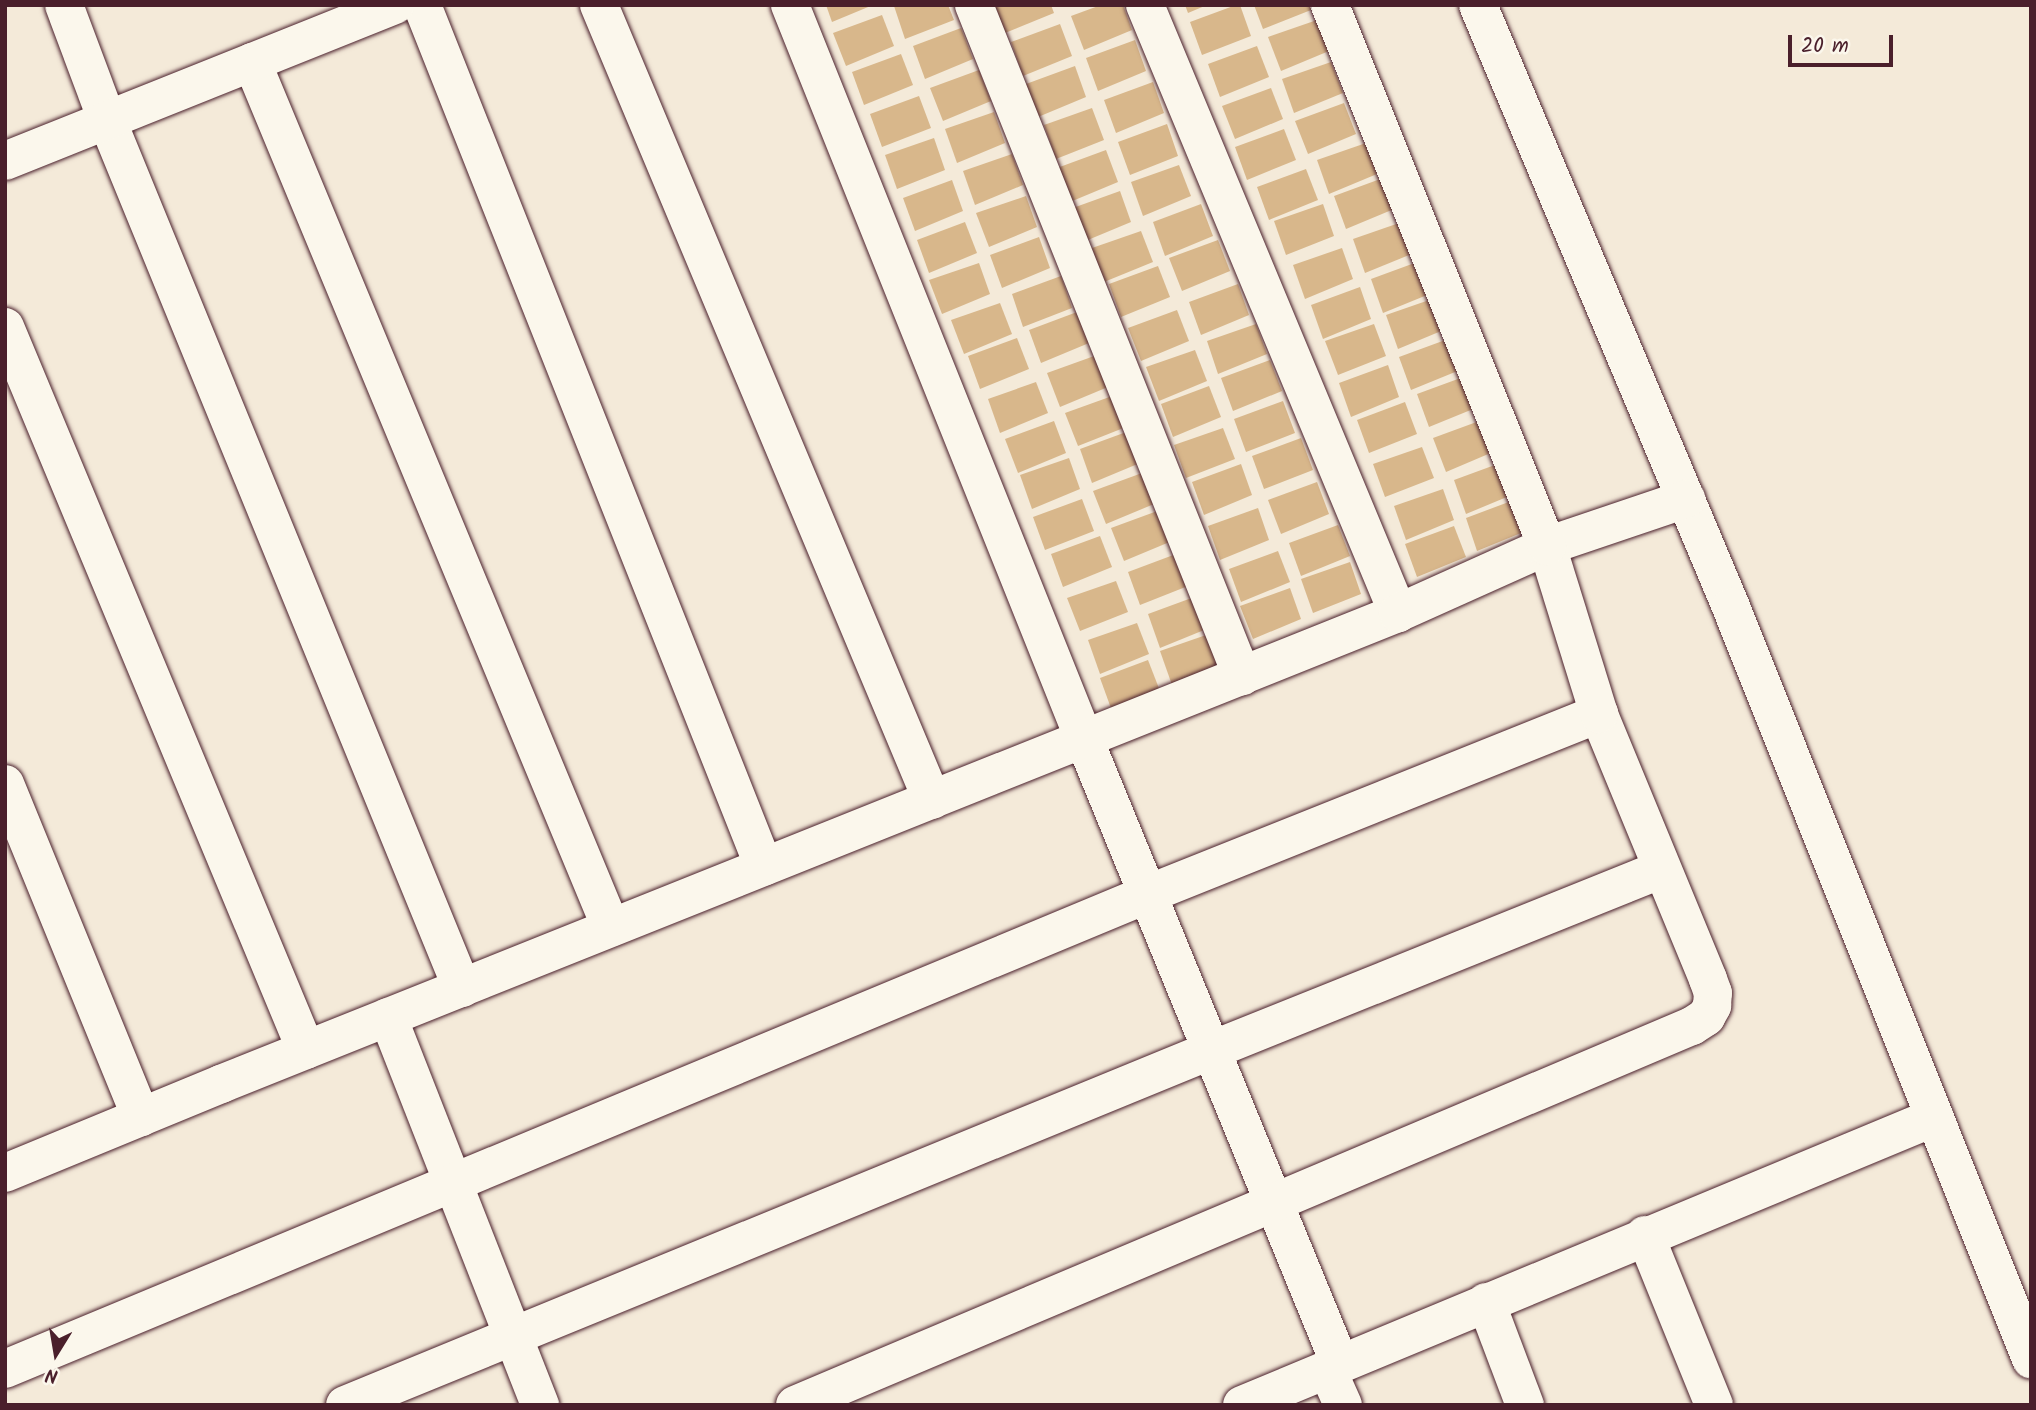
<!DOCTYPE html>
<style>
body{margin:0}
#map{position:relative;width:2036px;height:1410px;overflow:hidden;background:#f4ead9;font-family:Kalam,sans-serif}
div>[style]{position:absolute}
.building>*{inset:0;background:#d8b78b}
.roads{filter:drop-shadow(0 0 2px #4a1f2b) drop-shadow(0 0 2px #4a1f2b)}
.minor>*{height:38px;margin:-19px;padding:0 19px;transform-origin:19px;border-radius:19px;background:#fbf7ec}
span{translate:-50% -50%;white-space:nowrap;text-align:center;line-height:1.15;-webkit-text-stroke:6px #fbf7ec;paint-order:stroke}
.frame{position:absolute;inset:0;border:7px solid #4a1f2b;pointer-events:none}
.north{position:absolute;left:21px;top:1319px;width:70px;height:70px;-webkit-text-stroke:5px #fbf7ec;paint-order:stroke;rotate:191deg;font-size:19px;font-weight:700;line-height:28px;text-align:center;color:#4a1f2b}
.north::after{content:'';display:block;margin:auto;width:24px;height:32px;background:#4a1f2b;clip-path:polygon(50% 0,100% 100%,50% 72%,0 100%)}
.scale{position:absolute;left:1788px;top:35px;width:105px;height:32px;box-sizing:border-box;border:4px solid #4a1f2b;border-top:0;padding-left:9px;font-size:21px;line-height:24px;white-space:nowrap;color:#4a1f2b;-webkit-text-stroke:5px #fbf7ec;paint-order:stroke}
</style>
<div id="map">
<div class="building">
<div style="clip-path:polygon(826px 5px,873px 5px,832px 22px)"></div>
<div style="clip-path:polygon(896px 5px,948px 5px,954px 20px,905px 39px,894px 6px)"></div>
<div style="clip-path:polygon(995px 5px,1051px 5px,1054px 13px,1005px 33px)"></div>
<div style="clip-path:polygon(1101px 5px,1123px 5px,1132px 30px,1084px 50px,1071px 16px)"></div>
<div style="clip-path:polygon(1185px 5px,1207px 5px,1188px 13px)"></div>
<div style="clip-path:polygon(1236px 5px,1240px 5px,1251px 36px,1202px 55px,1190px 22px)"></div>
<div style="clip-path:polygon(1254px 5px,1309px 5px,1311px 10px,1263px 29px)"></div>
<div style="clip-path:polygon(882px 15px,894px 46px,846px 66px,833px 33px)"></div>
<div style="clip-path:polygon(1317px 20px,1329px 51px,1281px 71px,1268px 37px)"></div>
<div style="clip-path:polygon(1060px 24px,1072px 56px,1023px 76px,1011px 42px)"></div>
<div style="clip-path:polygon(961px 28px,973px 59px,925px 79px,913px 46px)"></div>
<div style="clip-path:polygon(1135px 40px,1146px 71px,1098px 91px,1086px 58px)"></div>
<div style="clip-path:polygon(1257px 46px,1269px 77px,1220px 97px,1208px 64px)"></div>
<div style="clip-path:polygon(901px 54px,913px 85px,864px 105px,852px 72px)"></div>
<div style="clip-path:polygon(1331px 62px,1343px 93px,1294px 113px,1282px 79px)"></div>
<div style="clip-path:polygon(1075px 66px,1086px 97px,1038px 117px,1026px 84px)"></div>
<div style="clip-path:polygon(979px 70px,991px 101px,943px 121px,930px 88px)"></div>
<div style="clip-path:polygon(1153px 82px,1164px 113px,1116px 133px,1104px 100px)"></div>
<div style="clip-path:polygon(1271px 88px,1283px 119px,1235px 139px,1222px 106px)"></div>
<div style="clip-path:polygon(919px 96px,931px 128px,882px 147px,870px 114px)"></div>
<div style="clip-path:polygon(1344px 103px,1356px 134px,1308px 154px,1295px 121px)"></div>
<div style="clip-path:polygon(1092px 108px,1104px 140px,1056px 159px,1044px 125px)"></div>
<div style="clip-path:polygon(994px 112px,1005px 143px,957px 163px,945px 129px)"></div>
<div style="clip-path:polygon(1167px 124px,1178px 156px,1130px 175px,1118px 142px)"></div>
<div style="clip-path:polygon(1284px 129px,1296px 160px,1247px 180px,1235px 147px)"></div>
<div style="clip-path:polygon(934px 138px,945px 170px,897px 189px,885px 155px)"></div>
<div style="clip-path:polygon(1366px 143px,1377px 174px,1329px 194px,1317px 160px)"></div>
<div style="clip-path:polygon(1106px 150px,1118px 182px,1070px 202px,1057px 168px)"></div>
<div style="clip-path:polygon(1012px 154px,1023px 185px,975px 205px,963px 171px)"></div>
<div style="clip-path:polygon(1179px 165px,1191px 196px,1143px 216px,1131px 182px)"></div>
<div style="clip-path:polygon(1306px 169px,1318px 200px,1269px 220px,1257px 187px)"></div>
<div style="clip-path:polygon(1383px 178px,1394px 209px,1346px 229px,1334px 196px)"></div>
<div style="clip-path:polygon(952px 180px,963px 211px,915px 231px,903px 198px)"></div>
<div style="clip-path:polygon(1120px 191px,1131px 222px,1083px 242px,1070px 209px)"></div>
<div style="clip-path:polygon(1026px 196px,1037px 227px,989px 247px,976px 213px)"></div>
<div style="clip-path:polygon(1201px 204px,1213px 236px,1165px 256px,1153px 222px)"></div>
<div style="clip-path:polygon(1323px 204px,1334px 236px,1286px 255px,1274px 221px)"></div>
<div style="clip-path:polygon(965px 222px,977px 253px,929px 273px,917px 240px)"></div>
<div style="clip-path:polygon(1402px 222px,1414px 253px,1365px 273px,1353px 239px)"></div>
<div style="clip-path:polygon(1141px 231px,1153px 262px,1104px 282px,1092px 248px)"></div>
<div style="clip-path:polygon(1039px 237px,1050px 268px,1002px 288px,990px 255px)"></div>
<div style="clip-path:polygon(1218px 240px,1230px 271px,1182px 291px,1169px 258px)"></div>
<div style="clip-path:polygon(1342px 248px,1353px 279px,1305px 299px,1293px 265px)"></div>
<div style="clip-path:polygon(1420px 261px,1432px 293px,1383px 313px,1371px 279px)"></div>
<div style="clip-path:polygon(979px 263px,990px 294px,942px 314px,929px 280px)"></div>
<div style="clip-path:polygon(1158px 266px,1170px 297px,1121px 317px,1109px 284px)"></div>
<div style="clip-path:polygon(1061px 276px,1072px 308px,1023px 327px,1012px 294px)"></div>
<div style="clip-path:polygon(1238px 284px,1249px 315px,1201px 335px,1189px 302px)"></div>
<div style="clip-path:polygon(1360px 287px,1371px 319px,1323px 339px,1311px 305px)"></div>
<div style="clip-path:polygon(1435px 298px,1446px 329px,1398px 349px,1386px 315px)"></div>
<div style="clip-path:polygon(1000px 303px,1012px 334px,964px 354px,951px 320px)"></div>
<div style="clip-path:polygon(1177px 310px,1189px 341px,1141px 361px,1128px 328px)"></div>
<div style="clip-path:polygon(1077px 312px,1089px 343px,1041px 363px,1029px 330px)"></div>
<div style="clip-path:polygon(1256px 324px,1267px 354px,1218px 374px,1207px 341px)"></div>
<div style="clip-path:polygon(1374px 324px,1386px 356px,1338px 375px,1325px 341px)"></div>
<div style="clip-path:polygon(1017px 338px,1029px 369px,980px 389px,968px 356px)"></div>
<div style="clip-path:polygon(1448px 339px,1460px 370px,1411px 390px,1399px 357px)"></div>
<div style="clip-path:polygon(1195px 350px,1207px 381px,1159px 401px,1146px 367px)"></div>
<div style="clip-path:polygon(1097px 355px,1108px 387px,1060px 407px,1047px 373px)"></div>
<div style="clip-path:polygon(1270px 360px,1282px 391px,1233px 411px,1221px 378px)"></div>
<div style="clip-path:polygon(1388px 365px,1399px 397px,1351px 417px,1339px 383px)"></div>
<div style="clip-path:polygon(1466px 376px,1478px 407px,1429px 427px,1417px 394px)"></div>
<div style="clip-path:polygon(1036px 382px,1048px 413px,1000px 433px,988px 399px)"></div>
<div style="clip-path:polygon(1209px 386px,1221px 417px,1173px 437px,1161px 404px)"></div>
<div style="clip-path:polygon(1115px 395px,1126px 427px,1078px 446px,1065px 413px)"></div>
<div style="clip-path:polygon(1283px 401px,1295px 433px,1246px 452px,1234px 419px)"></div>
<div style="clip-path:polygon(1405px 402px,1417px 434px,1369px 453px,1357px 420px)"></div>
<div style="clip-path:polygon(1482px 420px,1493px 452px,1446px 472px,1433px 438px)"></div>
<div style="clip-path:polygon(1054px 421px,1066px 453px,1018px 473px,1005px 439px)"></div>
<div style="clip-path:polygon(1223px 428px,1235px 459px,1186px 478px,1174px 445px)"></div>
<div style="clip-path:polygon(1129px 431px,1140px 463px,1092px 483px,1080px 449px)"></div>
<div style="clip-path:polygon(1301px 438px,1313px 470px,1264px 489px,1252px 456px)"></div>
<div style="clip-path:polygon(1422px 447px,1434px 478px,1385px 497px,1373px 464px)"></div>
<div style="clip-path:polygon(1069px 458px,1080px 489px,1032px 509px,1020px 475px)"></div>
<div style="clip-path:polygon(1503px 462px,1514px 494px,1466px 514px,1454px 480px)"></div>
<div style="clip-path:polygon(1241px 464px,1252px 495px,1204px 515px,1192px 482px)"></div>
<div style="clip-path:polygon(1142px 473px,1154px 504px,1106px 524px,1093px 491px)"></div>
<div style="clip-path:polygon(1317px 482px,1329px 514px,1281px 534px,1268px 500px)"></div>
<div style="clip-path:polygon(1443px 489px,1454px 520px,1406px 540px,1394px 506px)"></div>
<div style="clip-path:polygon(1082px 499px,1094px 531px,1045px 550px,1033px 517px)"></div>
<div style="clip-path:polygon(1514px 500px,1526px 531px,1477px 551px,1466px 518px)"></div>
<div style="clip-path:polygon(1258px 508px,1269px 540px,1220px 560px,1208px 526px)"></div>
<div style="clip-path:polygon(1160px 510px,1172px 541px,1124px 561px,1111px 528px)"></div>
<div style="clip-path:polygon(1338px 525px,1350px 556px,1301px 576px,1289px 543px)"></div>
<div style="clip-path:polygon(1454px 526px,1466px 557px,1417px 577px,1405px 544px)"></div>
<div style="clip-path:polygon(1100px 536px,1112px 567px,1063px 587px,1051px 554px)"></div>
<div style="clip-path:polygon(1278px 551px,1290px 582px,1241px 602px,1229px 569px)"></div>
<div style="clip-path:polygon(1176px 554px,1188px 586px,1140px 605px,1128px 572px)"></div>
<div style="clip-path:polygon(1350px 562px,1361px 594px,1313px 613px,1301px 579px)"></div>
<div style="clip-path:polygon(1116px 581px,1128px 612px,1080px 631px,1067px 598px)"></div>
<div style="clip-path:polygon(1290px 588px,1301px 619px,1253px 639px,1240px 606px)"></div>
<div style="clip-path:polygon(1197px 596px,1209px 628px,1160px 648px,1148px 614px)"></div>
<div style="clip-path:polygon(1137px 623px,1149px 654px,1100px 674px,1088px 640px)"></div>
<div style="clip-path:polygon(1209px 634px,1220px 665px,1172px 685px,1160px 651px)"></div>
<div style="clip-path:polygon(1148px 660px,1160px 691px,1112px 711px,1100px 678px)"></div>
</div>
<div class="roads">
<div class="minor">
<div style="left:64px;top:5px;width:123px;rotate:69.5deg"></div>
<div style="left:107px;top:120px;width:938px;rotate:67.76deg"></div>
<div style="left:422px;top:5px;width:927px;rotate:68.36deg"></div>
<div style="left:599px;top:5px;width:862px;rotate:67.27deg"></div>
<div style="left:790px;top:5px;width:791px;rotate:68.17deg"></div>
<div style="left:1084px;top:739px;width:675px;rotate:67.73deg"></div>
<div style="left:974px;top:5px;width:723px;rotate:68.23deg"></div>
<div style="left:1145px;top:5px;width:659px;rotate:67.41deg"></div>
<div style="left:1478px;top:5px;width:653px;rotate:67.2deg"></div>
<div style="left:1731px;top:607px;width:810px;rotate:68.25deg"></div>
<div style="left:252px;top:62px;width:937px;rotate:67.48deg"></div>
<div style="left:5px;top:161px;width:420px;rotate:-21.8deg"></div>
<div style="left:5px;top:327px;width:783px;rotate:67.4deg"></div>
<div style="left:5px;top:784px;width:360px;rotate:67.8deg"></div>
<div style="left:388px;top:1017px;width:417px;rotate:68.6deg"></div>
<div style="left:5px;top:1173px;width:234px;rotate:-22.4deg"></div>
<div style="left:221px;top:1084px;width:1268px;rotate:-21.81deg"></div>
<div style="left:1398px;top:613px;width:163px;rotate:-24.2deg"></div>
<div style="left:1547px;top:546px;width:147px;rotate:-18.7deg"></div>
<div style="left:1645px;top:1235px;width:183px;rotate:67.9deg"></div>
<div style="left:1486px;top:1302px;width:110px;rotate:69.3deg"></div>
<div style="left:5px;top:1369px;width:1238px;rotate:-22.57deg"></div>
<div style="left:1148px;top:894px;width:486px;rotate:-21.8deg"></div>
<div style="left:1327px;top:1369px;width:39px;rotate:66deg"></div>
<div style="left:345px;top:1405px;width:937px;rotate:-22.27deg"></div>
<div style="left:1212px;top:1050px;width:485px;rotate:-21.9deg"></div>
<div style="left:795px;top:1405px;width:974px;rotate:-22.91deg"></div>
<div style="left:1692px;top:1026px;width:17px;rotate:-33deg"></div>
<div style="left:1706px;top:1017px;width:13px;rotate:-61deg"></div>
<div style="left:1712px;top:1006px;width:13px;rotate:-86deg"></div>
<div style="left:1713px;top:993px;width:15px;rotate:-110deg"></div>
<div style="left:1708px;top:979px;width:287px;rotate:-112.4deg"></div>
<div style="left:1599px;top:714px;width:176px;rotate:-107.2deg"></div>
<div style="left:1547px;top:546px;width:583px;rotate:-111.86deg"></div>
<div style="left:1242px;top:1405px;width:750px;rotate:-22.57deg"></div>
</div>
</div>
<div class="frame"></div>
<div class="north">N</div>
<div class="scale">20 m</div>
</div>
